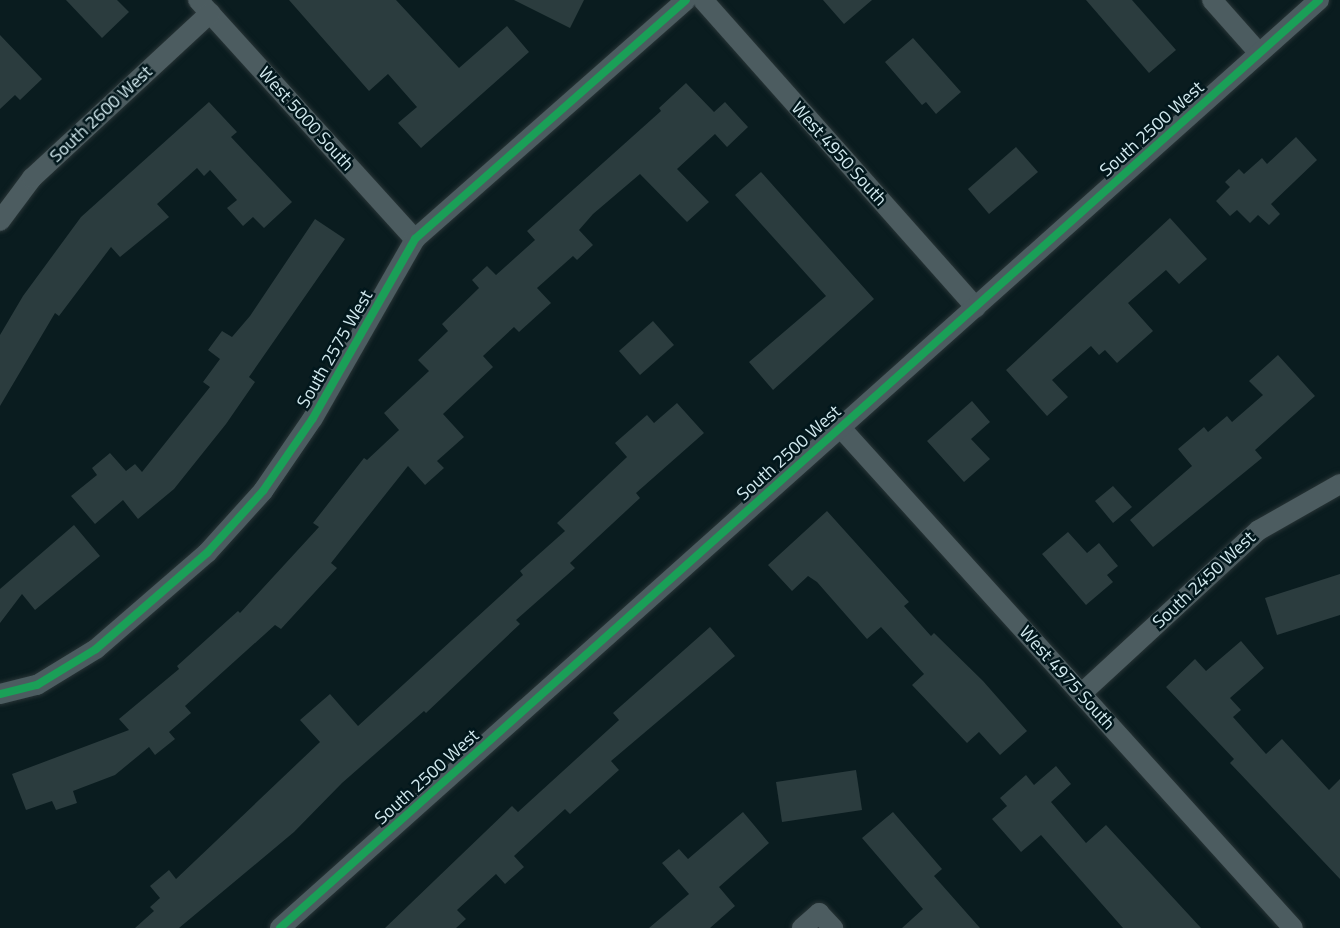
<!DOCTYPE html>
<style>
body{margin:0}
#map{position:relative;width:1340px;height:928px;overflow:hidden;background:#0a1c1f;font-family:"Titillium Web",sans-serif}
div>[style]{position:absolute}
.building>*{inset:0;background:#2b3c3e}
.roads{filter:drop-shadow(0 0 2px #283436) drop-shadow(0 0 2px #283436)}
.minor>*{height:20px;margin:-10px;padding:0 10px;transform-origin:10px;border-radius:10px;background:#4c5c60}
.cycleway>*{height:8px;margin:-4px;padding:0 4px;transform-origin:4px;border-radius:4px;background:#1a9f57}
span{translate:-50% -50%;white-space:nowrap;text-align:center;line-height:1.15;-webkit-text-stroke:5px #02171c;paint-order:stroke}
.street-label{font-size:18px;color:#d3eaef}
</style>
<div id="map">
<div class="building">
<div style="clip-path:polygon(66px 0,117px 0,129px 12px,102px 38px)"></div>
<div style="clip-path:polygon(289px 0,396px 0,459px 68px,507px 26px,529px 52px,421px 148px,398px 123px,417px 107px,388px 74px,369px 91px)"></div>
<div style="clip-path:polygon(514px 0,584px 0,570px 28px)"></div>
<div style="clip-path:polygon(823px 0,872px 0,844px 24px)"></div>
<div style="clip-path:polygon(1086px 0,1132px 0,1176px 50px,1149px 73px)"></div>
<div style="clip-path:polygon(0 35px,42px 79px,20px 100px,15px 95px,0 109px)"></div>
<div style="clip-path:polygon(913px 38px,961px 92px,936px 114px,926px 102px,922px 105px,885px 62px)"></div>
<div style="clip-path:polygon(686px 83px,714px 112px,725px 102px,748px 127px,727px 147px,715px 134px,677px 169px,709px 202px,687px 222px,640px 174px,593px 214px,579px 230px,593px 245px,577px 260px,573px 256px,537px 288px,551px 303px,519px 332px,514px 327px,483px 356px,493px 367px,443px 414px,464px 437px,437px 461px,444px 468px,425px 485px,408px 466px,331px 563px,337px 568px,281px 629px,275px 625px,185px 706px,191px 713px,169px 732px,175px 739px,155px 755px,149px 747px,115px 775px,73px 791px,77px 803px,56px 810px,52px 801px,26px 810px,12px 774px,129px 730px,119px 719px,179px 669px,177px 666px,238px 611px,240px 613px,319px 527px,313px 523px,364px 458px,367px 460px,399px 430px,384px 413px,429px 371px,418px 360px,448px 331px,442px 324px,479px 288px,472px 280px,487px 266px,496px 275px,535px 240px,527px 231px,661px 111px,659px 108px)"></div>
<div style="clip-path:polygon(209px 102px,237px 132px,231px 137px,292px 202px,264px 228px,253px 217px,243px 226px,227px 208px,237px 200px,210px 170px,204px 176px,197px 168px,157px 204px,169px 217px,120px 257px,111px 247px,59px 316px,55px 313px,0 406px,0 335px,23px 296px,81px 217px)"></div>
<div style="clip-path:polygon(1296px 137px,1317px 160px,1271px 204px,1280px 214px,1269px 225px,1258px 215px,1250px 223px,1237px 210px,1230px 216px,1216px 201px,1230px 187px,1225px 182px,1239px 169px,1244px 174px,1262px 158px,1267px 164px)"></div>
<div style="clip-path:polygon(1016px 147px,1038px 172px,989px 214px,968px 189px)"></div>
<div style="clip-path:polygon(761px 172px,874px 299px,773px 390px,749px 362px,826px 296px,735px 195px)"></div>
<div style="clip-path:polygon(1170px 218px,1207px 259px,1179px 284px,1166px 270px,1128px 303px,1153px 331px,1117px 363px,1105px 350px,1099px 355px,1091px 346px,1052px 380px,1068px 397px,1047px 416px,1006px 370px)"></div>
<div style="clip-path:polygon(315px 219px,345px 239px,249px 377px,255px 382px,226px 424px,174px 489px,138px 519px,123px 500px,95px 524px,71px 496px,97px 475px,92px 468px,110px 453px,126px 471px,135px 464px,142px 472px,210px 387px,203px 382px,220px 359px,208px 350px,222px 331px,232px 337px,250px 316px)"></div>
<div style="clip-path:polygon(653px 321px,674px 345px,640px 375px,619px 351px)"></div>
<div style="clip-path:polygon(1278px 355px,1315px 396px,1255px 450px,1262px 458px,1153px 547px,1130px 520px,1192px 466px,1178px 449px,1204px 427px,1208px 432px,1227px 416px,1232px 422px,1263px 395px,1249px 381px)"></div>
<div style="clip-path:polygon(972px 401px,990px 422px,971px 439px,990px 459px,964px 482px,927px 441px)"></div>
<div style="clip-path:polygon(677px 403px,704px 433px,636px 493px,640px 498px,570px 563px,575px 568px,516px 620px,520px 624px,426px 713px,424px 711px,342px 783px,294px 832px,179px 928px,135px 928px,154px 911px,150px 907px,160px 898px,150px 886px,169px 870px,176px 879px,320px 742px,300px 720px,330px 694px,358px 726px,523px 575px,520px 571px,565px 531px,557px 523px,627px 457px,615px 443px,647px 415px,654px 423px)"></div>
<div style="clip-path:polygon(1113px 486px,1132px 507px,1113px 523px,1095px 501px)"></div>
<div style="clip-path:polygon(827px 511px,909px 602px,904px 606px,931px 636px,934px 633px,983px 681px,1027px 731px,1000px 755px,979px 732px,967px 743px,912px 685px,924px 674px,881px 627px,867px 639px,817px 582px,808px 576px,792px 591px,768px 565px)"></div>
<div style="clip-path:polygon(74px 525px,100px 556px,35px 610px,22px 594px,0 623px,0 589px)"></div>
<div style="clip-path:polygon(1068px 532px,1087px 553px,1099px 543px,1118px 566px,1107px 575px,1113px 582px,1086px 605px,1042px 554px)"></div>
<div style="clip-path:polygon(1340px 574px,1340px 615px,1277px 635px,1265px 598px)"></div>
<div style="clip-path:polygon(710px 627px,735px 656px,611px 761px,619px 770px,570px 814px,565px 809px,514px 856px,524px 867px,505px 884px,496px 874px,457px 910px,466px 919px,456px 928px,385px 928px,512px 806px,518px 812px,619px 720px,613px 713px)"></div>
<div style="clip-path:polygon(1241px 641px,1264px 668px,1230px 698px,1241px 710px,1233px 717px,1266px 754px,1282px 739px,1329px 790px,1340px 779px,1340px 879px,1230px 763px,1234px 759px,1166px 687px,1195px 659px,1206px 671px)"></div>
<div style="clip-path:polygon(1056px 766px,1071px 784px,1051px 802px,1086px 843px,1106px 825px,1201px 928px,1123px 928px,1041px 835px,1021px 852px,992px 819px,1007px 806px,1000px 798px,1026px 775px,1034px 785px)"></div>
<div style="clip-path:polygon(856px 770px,862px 810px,782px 822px,776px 782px)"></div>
<div style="clip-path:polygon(743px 812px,769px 843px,719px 887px,735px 906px,710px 928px,649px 928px,689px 894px,662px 863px,679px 849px,688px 859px)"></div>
<div style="clip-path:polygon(893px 812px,942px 869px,934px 876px,980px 928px,902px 928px,923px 909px,862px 838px)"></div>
</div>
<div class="roads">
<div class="minor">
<div style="left:198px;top:0;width:323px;rotate:47.8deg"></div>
<div style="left:703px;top:0;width:411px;rotate:48.4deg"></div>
<div style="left:1212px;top:0;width:71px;rotate:48.4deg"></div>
<div style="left:0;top:221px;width:54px;rotate:-53.3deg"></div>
<div style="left:32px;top:178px;width:243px;rotate:-42.8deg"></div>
<div style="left:840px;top:427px;width:675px;rotate:47.88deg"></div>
<div style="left:0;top:694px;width:38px;rotate:-14deg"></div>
<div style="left:37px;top:685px;width:69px;rotate:-31.4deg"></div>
<div style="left:96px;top:649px;width:147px;rotate:-40.9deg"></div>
<div style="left:207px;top:553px;width:84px;rotate:-47.9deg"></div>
<div style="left:263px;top:491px;width:88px;rotate:-55.6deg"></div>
<div style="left:313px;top:418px;width:206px;rotate:-60.3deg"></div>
<div style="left:415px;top:239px;width:361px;rotate:-41.4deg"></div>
<div style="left:1081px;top:694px;width:242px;rotate:-42.7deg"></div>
<div style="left:1259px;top:530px;width:93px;rotate:-29.6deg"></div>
<div style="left:280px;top:928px;width:1393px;rotate:-41.77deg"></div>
<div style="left:802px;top:928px;width:23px;rotate:-41deg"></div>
<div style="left:819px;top:913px;width:21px;rotate:47deg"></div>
</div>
</div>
<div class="cycleway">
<div style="left:0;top:694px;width:38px;rotate:-14deg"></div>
<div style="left:37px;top:685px;width:69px;rotate:-31.4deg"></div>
<div style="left:96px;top:649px;width:147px;rotate:-40.9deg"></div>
<div style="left:207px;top:553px;width:84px;rotate:-47.9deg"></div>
<div style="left:263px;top:491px;width:88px;rotate:-55.6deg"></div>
<div style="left:313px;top:418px;width:206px;rotate:-60.3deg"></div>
<div style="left:415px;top:239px;width:361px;rotate:-41.4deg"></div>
<div style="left:280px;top:928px;width:1393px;rotate:-41.77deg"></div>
</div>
<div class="street-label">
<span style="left:101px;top:114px;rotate:-43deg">South 2600 West</span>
<span style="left:306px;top:119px;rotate:48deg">West 5000 South</span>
<span style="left:1152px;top:129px;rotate:-42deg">South 2500 West</span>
<span style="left:839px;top:154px;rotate:48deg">West 4950 South</span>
<span style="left:335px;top:349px;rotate:-60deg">South 2575 West</span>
<span style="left:789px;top:453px;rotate:-42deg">South 2500 West</span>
<span style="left:1204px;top:580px;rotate:-43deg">South 2450 West</span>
<span style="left:1067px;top:678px;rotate:48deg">West 4975 South</span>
<span style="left:427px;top:777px;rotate:-42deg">South 2500 West</span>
</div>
</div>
